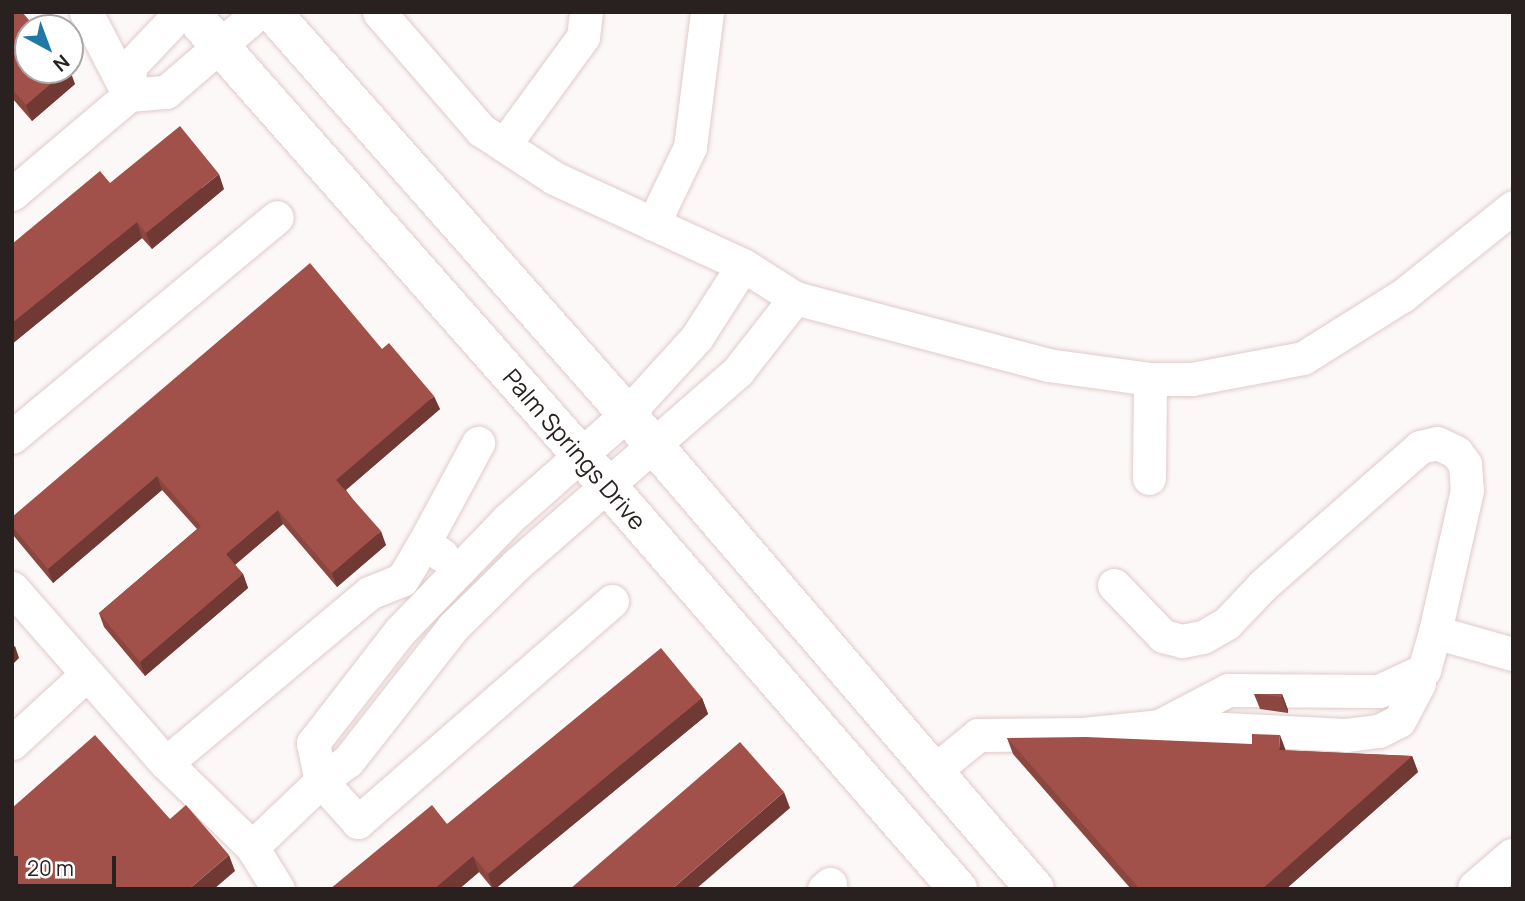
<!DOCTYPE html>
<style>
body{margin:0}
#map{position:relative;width:1525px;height:901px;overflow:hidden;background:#fdf8f8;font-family:Manrope,sans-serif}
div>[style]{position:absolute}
.roads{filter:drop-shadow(0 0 2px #dfcbc9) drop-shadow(0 0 2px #dfcbc9)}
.minor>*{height:33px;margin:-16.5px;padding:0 16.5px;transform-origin:16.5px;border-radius:16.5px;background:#fff}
.major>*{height:38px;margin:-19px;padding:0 19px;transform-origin:19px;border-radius:19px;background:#fff}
.wall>*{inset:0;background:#8b4640}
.shaded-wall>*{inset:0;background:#713934}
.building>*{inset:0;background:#a2514a}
span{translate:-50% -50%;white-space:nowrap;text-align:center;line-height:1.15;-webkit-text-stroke:7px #fff;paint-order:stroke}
.street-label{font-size:24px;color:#282120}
.frame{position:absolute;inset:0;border:14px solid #282120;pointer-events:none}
.north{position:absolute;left:14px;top:14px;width:70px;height:70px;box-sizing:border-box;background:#fff;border:2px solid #a9a6a6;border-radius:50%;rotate:139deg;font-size:19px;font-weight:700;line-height:28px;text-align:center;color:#282120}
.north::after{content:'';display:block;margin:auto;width:24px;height:32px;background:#1e79a7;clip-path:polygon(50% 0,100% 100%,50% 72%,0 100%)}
.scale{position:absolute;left:14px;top:856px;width:102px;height:32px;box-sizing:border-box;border:4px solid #282120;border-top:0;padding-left:9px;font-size:21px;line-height:24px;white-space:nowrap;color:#282120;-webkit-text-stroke:5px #fff;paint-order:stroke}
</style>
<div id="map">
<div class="roads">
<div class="minor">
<div style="left:86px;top:12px;width:93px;rotate:62.6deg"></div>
<div style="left:379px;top:12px;width:156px;rotate:49.2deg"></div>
<div style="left:481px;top:130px;width:87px;rotate:33.3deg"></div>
<div style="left:554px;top:178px;width:208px;rotate:24.7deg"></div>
<div style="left:743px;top:265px;width:62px;rotate:32.4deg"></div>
<div style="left:795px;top:298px;width:262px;rotate:14.8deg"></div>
<div style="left:1048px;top:365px;width:103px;rotate:7.8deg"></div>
<div style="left:1150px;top:379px;width:42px"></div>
<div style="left:1192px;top:379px;width:113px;rotate:-10.7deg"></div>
<div style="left:1303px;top:358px;width:117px;rotate:-32.1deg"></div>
<div style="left:1402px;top:296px;width:142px;rotate:-38.7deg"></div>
<div style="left:129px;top:95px;width:29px;rotate:-88deg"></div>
<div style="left:130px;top:66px;width:74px;rotate:-46.6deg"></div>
<div style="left:504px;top:145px;width:134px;rotate:-53.8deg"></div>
<div style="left:583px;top:37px;width:25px;rotate:-83deg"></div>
<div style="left:12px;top:194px;width:153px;rotate:-40.2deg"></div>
<div style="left:129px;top:95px;width:37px;rotate:-5deg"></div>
<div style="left:166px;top:92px;width:123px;rotate:-40.7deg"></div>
<div style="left:653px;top:224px;width:85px;rotate:-64.3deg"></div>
<div style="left:690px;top:147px;width:136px;rotate:-82.8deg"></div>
<div style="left:12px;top:437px;width:344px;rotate:-39.7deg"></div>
<div style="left:1149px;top:478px;width:99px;rotate:-89.4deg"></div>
<div style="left:442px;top:555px;width:22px;rotate:-146deg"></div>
<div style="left:424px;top:543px;width:114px;rotate:-61.6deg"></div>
<div style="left:1114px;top:585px;width:71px;rotate:46.1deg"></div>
<div style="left:1163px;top:636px;width:20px;rotate:15deg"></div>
<div style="left:1182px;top:641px;width:21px;rotate:-11deg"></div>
<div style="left:1203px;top:637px;width:28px;rotate:-30deg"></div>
<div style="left:1227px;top:623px;width:52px;rotate:-46.5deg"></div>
<div style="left:1263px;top:585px;width:209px;rotate:-41.3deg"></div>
<div style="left:1420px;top:447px;width:17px;rotate:-13deg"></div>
<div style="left:1437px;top:443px;width:21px;rotate:25deg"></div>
<div style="left:1456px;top:452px;width:15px;rotate:53deg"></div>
<div style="left:1465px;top:464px;width:26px;rotate:86deg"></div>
<div style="left:1467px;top:490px;width:146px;rotate:102.7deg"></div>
<div style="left:1435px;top:632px;width:81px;rotate:15.8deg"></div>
<div style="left:12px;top:588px;width:233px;rotate:48.7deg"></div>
<div style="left:166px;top:763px;width:120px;rotate:44.3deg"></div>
<div style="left:252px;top:847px;width:49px;rotate:58.2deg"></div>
<div style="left:612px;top:601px;width:337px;rotate:139deg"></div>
<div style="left:358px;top:822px;width:55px;rotate:-132.1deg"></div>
<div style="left:321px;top:781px;width:39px;rotate:-102deg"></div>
<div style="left:313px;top:743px;width:142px;rotate:-52.2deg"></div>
<div style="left:400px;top:631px;width:156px;rotate:-46deg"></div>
<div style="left:508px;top:519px;width:159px;rotate:-41.4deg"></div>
<div style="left:627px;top:414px;width:104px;rotate:-47.7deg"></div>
<div style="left:697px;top:337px;width:85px;rotate:-57.4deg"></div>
<div style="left:1164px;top:726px;width:182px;rotate:2.8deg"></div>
<div style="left:1346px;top:735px;width:33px;rotate:-7deg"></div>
<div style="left:1379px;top:731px;width:22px;rotate:-27deg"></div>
<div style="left:1399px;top:721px;width:43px;rotate:-62.2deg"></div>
<div style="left:12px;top:743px;width:102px;rotate:-42.6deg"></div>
<div style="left:166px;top:763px;width:265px;rotate:-39.9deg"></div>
<div style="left:369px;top:593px;width:35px;rotate:-22deg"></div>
<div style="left:402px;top:580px;width:43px;rotate:-59.3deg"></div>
<div style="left:934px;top:771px;width:57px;rotate:-39.3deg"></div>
<div style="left:978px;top:735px;width:105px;rotate:-0.5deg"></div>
<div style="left:1083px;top:734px;width:76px;rotate:-6deg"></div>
<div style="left:1159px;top:726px;width:78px;rotate:-27.6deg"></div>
<div style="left:1228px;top:690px;width:151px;rotate:0.4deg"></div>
<div style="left:1379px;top:691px;width:50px;rotate:-25deg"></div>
<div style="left:1424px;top:670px;width:40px;rotate:-74deg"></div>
<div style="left:252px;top:847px;width:95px;rotate:-43.7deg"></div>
<div style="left:321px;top:781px;width:34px;rotate:-37deg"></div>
<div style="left:348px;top:761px;width:170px;rotate:-51.9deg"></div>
<div style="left:453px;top:627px;width:90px;rotate:-44.5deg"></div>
<div style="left:517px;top:564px;width:293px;rotate:-41.1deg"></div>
<div style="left:738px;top:371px;width:93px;rotate:-52deg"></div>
<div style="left:824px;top:889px;width:8px;rotate:-40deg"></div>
</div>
<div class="major">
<div style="left:190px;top:12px;width:588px;rotate:48.58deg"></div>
<div style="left:579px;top:453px;width:578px;rotate:49deg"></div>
<div style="left:272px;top:12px;width:536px;rotate:48.55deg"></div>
<div style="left:627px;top:414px;width:626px;rotate:49.34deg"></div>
<div style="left:1477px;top:889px;width:48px;rotate:-40.7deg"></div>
</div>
</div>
<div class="wall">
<div style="clip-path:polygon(12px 12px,75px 84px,32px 121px,12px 98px)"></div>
<div style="clip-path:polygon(110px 183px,224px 189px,152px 249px,142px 238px,12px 344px,12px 244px)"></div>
<div style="clip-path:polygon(382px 349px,440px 409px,346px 490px,386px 545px,337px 587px,283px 524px,235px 565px,243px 574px,248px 588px,145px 676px,104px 627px,99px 613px,197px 529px,162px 490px,53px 583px,13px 535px,12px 517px)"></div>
<div style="clip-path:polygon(1254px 694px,1282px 694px,1288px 710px,1288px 713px,1260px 709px)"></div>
<div style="clip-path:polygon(702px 698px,708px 714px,495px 889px,493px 889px,479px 872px,459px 889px,330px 889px,447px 824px)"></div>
<div style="clip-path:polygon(1007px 738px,1412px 756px,1418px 772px,1286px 889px,1131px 889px,1013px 754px)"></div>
</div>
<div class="shaded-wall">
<div style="clip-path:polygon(67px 70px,70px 70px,75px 84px,32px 121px,26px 105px)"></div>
<div style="clip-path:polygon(219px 174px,224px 189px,152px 249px,146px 233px)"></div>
<div style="clip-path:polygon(137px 222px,142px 238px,12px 344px,12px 323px)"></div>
<div style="clip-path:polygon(434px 396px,440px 409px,341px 494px,336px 480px)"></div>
<div style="clip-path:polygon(157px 476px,162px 490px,53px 583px,48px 569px)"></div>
<div style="clip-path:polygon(278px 510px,283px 524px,231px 568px,226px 554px)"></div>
<div style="clip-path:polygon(381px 531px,386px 545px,337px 587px,332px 573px)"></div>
<div style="clip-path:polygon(243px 574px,248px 588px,145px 676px,140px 662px)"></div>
<div style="clip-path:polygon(15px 646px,19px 658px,12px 665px,12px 648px)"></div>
<div style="clip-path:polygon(1282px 694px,1288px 710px,1288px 713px,1282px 697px)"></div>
<div style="clip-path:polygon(702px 698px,708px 714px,495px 889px,493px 889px,488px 874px)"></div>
<div style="clip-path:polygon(1280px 735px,1286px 751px,1279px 750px)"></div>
<div style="clip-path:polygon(1412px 756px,1418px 772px,1286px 889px,1262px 889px)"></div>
<div style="clip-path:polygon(784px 792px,790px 808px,696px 889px,672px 889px)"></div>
<div style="clip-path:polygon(229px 855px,235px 871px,214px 889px,189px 889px)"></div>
<div style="clip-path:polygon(473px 856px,479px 872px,459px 889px,434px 889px)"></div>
</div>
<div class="building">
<div style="clip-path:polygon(12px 12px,22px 12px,36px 28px,28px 28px,28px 70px,67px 70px,26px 105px,12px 89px)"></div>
<div style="clip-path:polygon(180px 126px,219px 174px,146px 233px,137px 222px,12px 323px,12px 244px,100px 171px,110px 183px)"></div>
<div style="clip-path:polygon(310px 263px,382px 349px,389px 343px,434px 396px,336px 480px,381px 531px,332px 573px,278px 510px,226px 554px,243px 574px,140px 662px,99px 613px,201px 526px,157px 476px,48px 569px,12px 526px,12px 517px)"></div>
<div style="clip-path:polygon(661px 648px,702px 698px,488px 874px,473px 856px,434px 889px,330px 889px,432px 805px,447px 824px)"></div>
<div style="clip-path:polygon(1254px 694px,1282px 694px,1282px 697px)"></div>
<div style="clip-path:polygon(1252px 734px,1280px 735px,1279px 750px,1412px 756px,1262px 889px,1140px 889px,1007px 738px,1086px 737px,1252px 744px)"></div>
<div style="clip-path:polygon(95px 735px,170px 819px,186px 805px,229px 855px,189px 889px,12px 889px,12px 808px)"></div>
<div style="clip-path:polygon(740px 742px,784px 792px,672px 889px,570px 889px)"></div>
</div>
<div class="street-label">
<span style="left:575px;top:449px;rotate:49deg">Palm Springs Drive</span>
</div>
<div class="frame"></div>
<div class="north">N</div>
<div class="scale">20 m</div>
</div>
